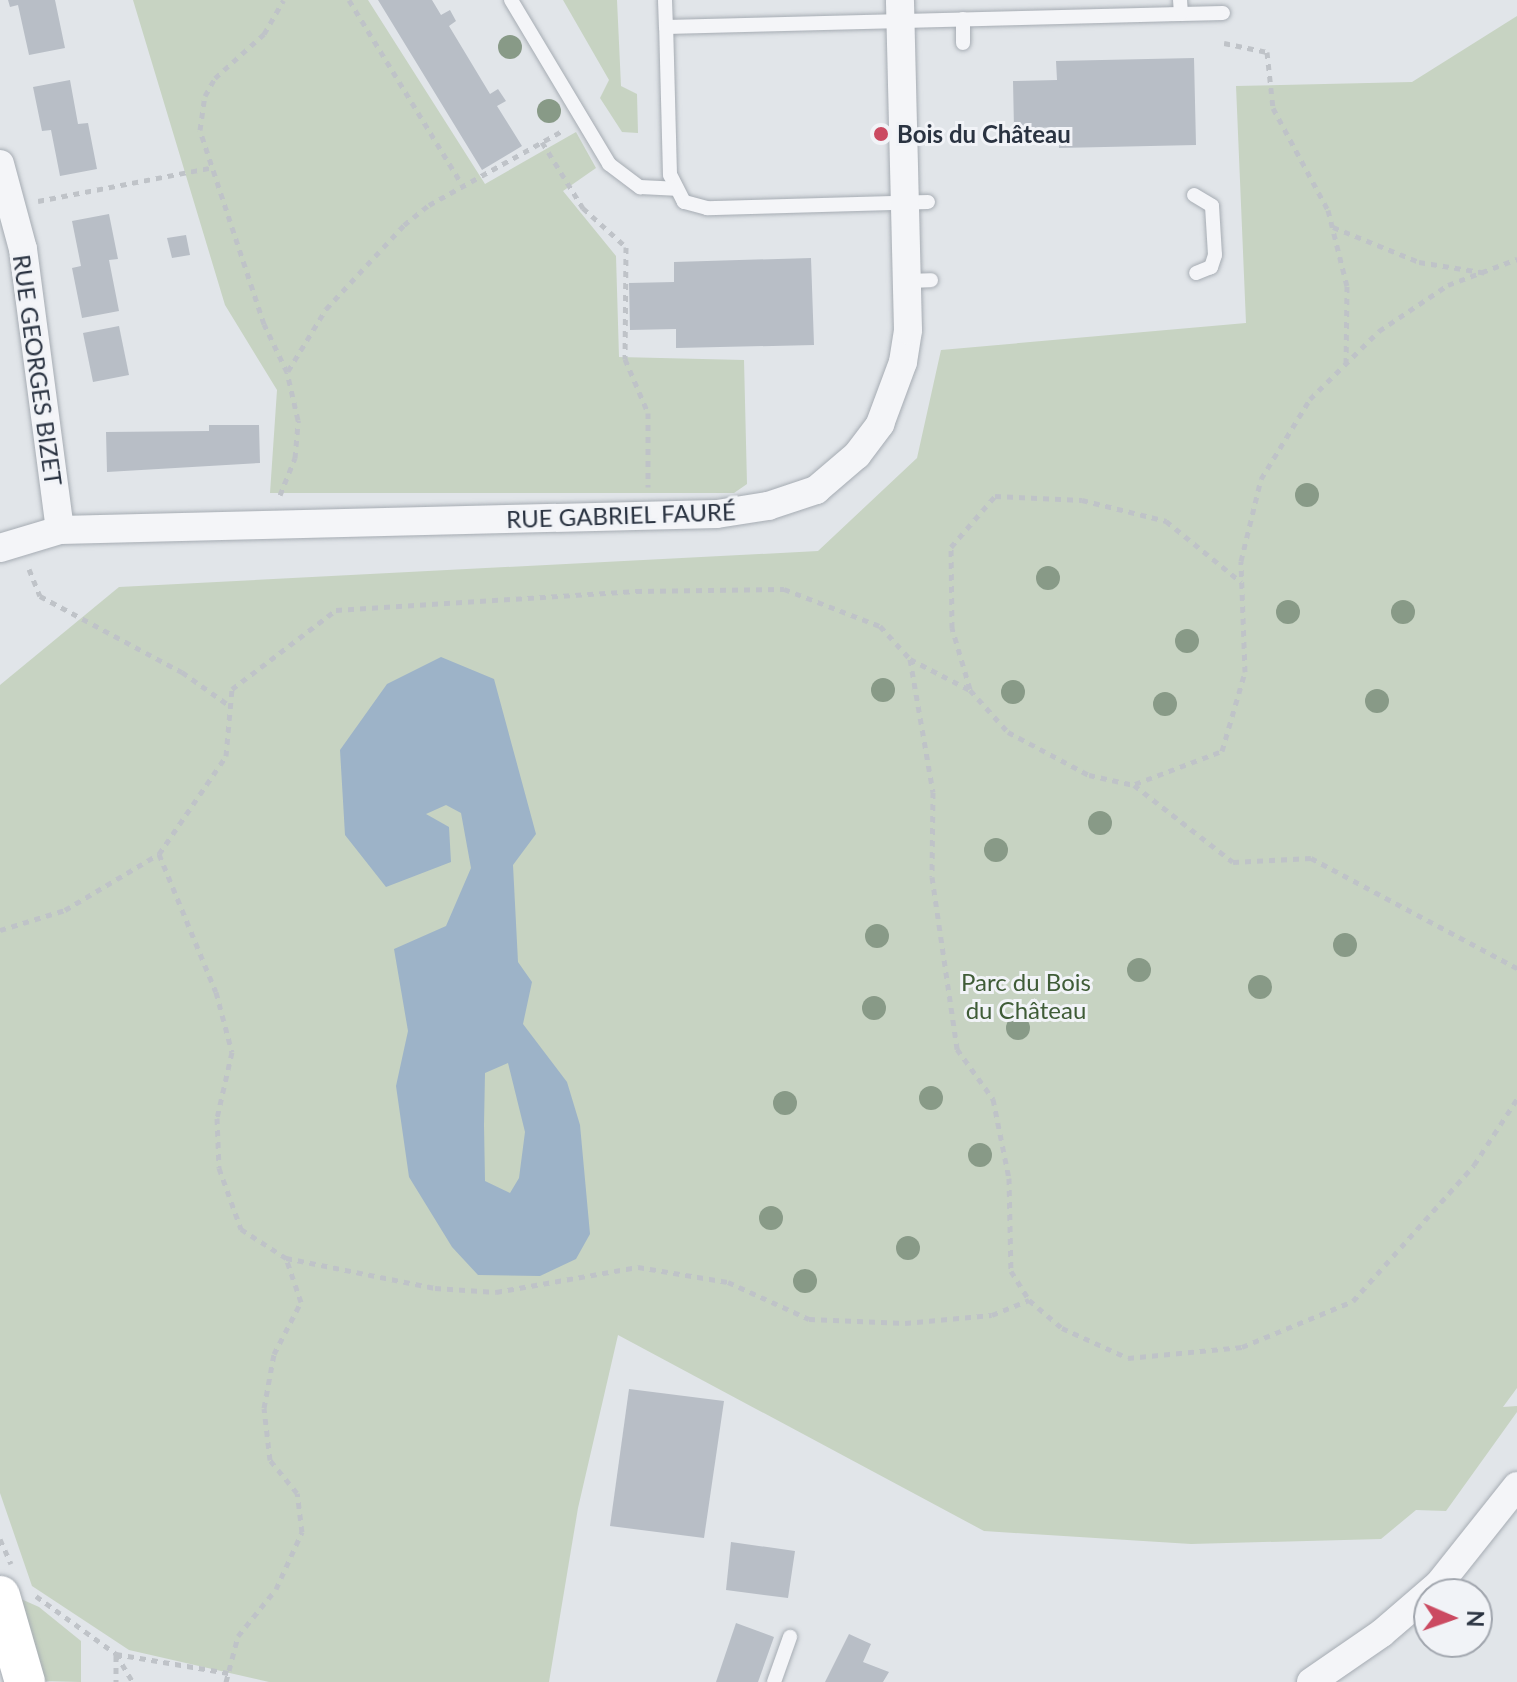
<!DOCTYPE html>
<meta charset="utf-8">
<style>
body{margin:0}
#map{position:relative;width:1517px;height:1682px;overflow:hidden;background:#e1e5e9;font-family:Lato,sans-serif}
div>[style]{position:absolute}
.green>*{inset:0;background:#c7d3c2}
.water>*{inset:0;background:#9db3c8}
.building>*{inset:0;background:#b8bec6}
.path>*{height:5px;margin-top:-2.5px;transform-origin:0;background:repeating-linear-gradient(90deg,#bfc3c8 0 6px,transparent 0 12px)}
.roads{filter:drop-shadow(0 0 2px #a6acb3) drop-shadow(0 0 2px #a6acb3)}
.service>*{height:14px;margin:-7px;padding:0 7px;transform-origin:7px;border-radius:7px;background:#f4f5f8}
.minor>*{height:28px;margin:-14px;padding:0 14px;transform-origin:14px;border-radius:14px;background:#f4f5f8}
.secondary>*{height:40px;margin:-20px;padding:0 20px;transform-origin:20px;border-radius:20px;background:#fff}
.trees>*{width:24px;height:24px;margin:-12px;border-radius:50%;background:#889a87}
.dots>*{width:22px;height:22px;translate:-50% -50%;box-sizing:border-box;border:4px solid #f1f3f7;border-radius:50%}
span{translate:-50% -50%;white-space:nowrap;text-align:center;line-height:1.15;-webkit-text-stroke:6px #f1f3f7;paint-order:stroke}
.poi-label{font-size:24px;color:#2a3341;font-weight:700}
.left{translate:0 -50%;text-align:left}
.street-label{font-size:24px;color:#2a3341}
.park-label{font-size:24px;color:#3f5c37}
.north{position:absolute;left:1413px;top:1578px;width:80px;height:80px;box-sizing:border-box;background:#f1f3f7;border:2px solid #a1a6ae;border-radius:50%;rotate:92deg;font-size:22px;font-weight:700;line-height:32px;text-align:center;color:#2a3341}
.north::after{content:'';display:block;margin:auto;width:28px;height:36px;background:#cb4a61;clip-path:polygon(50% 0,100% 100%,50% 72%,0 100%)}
</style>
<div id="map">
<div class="green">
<div style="clip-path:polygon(133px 0,368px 0,485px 184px,576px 132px,596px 168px,563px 191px,616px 256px,619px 357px,744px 360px,747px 484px,734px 493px,270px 493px,277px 390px,225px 305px)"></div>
<div style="clip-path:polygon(563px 0,617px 0,621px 86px,637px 94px,638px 133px,622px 132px,600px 98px,609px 80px)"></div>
<div style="clip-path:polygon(1517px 16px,1517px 1388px,1503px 1407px,1517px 1406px,1517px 1412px,1446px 1511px,1416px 1510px,1381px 1539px,1191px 1544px,984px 1531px,618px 1335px,578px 1508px,549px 1682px,269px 1682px,129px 1650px,32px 1586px,0 1493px,0 685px,119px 587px,818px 551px,917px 458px,941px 350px,1246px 323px,1236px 86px,1412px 82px)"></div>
<div style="clip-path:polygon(21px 1599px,39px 1607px,81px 1641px,81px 1682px,44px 1681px)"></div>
</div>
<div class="water">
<div style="clip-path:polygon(evenodd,441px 657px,494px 679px,536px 834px,513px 865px,518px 962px,532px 982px,523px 1024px,567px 1082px,580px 1125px,590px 1234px,576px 1259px,540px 1276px,478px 1275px,452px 1247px,409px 1177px,396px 1086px,408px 1031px,394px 949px,446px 926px,471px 868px,461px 813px,446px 805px,426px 814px,449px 827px,451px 862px,386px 887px,345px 835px,340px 750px,387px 684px,441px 657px,508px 1063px,525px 1132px,519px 1178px,510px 1193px,485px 1181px,484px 1125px,485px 1073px,508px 1063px)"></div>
</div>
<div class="building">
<div style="clip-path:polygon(8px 0,55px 0,65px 48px,29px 55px,18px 5px,10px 7px)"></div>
<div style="clip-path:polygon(378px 0,432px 0,441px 15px,450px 10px,456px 21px,449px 26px,490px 94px,498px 89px,506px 101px,497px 106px,522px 146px,482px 170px)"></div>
<div style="clip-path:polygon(1194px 58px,1196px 145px,1059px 148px,1058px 127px,1014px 129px,1013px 81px,1057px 80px,1056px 61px)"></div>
<div style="clip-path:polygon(70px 80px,78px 124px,88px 123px,97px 169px,60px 176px,51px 130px,42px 131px,33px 87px)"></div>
<div style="clip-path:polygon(109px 214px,118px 259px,109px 260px,119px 311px,82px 318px,72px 268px,81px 266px,72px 221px)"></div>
<div style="clip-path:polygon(186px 235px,190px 255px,172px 258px,167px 238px)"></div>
<div style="clip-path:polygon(811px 258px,814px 345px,676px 348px,676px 329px,630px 330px,629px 283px,674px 282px,674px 262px)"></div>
<div style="clip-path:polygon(119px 326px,129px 375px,93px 382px,83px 333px)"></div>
<div style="clip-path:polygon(209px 425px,259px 425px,260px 463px,107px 472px,106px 432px,209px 431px)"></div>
<div style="clip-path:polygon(629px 1389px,724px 1401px,704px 1538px,610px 1526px)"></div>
<div style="clip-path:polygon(731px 1542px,795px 1551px,788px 1598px,726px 1590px)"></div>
<div style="clip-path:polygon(736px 1623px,774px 1637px,758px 1682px,716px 1682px)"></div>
<div style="clip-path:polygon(849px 1634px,871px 1644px,863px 1662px,889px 1672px,883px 1682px,825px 1682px)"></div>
</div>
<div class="path">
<div style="left:349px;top:0;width:218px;rotate:58.5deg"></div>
<div style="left:1224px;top:43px;width:44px;rotate:11.8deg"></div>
<div style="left:1267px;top:52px;width:56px;rotate:83.9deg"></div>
<div style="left:1273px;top:108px;width:116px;rotate:61.7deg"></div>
<div style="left:1328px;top:210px;width:78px;rotate:76deg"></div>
<div style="left:1347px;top:286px;width:77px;rotate:90.7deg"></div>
<div style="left:542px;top:142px;width:78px;rotate:58.2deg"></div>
<div style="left:583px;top:208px;width:58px;rotate:42.2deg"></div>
<div style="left:626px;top:247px;width:112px;rotate:90.5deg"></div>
<div style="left:625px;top:359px;width:59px;rotate:66.9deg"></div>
<div style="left:648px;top:413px;width:74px;rotate:90deg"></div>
<div style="left:38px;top:201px;width:175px;rotate:-10.9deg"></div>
<div style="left:1333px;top:227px;width:93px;rotate:22.1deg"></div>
<div style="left:1419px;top:262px;width:69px;rotate:9.2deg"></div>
<div style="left:288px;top:371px;width:73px;rotate:-58.5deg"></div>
<div style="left:326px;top:309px;width:115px;rotate:-47.1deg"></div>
<div style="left:404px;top:225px;width:32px;rotate:-39deg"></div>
<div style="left:429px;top:205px;width:154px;rotate:-29.1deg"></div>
<div style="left:280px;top:495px;width:40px;rotate:-68deg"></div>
<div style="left:295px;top:458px;width:38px;rotate:-85deg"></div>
<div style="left:298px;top:420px;width:49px;rotate:-102.9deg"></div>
<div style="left:287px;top:372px;width:53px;rotate:-115.6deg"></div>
<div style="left:264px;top:324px;width:204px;rotate:-108.3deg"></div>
<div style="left:200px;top:130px;width:34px;rotate:-82deg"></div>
<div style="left:205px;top:96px;width:21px;rotate:-61deg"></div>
<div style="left:215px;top:78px;width:66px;rotate:-41.9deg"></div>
<div style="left:264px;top:34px;width:39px;rotate:-60deg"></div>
<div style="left:29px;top:569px;width:29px;rotate:68deg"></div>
<div style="left:40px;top:596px;width:161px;rotate:28.2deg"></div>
<div style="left:182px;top:672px;width:59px;rotate:35.3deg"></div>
<div style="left:910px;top:659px;width:135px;rotate:80.2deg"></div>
<div style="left:933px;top:792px;width:85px;rotate:90.7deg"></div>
<div style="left:932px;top:877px;width:174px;rotate:81.7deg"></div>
<div style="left:957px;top:1049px;width:62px;rotate:54.2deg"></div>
<div style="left:993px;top:1099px;width:81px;rotate:78.6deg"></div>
<div style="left:1009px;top:1178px;width:93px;rotate:88.8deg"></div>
<div style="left:1011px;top:1271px;width:34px;rotate:58deg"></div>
<div style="left:1029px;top:1300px;width:43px;rotate:40.3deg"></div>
<div style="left:1062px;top:1328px;width:72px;rotate:24.4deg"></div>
<div style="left:1128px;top:1358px;width:115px;rotate:-5.5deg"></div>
<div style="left:1242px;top:1347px;width:120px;rotate:-22.5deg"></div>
<div style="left:1353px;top:1301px;width:182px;rotate:-48.3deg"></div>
<div style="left:1474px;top:1165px;width:79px;rotate:-56.9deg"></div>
<div style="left:970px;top:689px;width:64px;rotate:-106.4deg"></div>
<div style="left:952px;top:628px;width:81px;rotate:-90.7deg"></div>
<div style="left:951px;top:547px;width:67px;rotate:-49.2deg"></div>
<div style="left:995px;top:496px;width:87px;rotate:2.6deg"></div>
<div style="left:1082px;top:500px;width:87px;rotate:14deg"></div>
<div style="left:1166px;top:521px;width:97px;rotate:39.1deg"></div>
<div style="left:1135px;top:784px;width:93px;rotate:-20.8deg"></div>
<div style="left:1222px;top:751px;width:82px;rotate:-73.8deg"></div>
<div style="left:1245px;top:672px;width:111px;rotate:-92.1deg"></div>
<div style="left:1241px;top:561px;width:84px;rotate:-76.3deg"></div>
<div style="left:1261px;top:479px;width:94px;rotate:-58.5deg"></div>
<div style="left:1310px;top:399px;width:97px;rotate:-44.6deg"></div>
<div style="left:1379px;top:331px;width:83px;rotate:-33.7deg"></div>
<div style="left:1448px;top:285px;width:74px;rotate:-20.6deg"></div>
<div style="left:159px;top:854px;width:149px;rotate:67.6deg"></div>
<div style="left:216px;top:992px;width:62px;rotate:75.1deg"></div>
<div style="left:232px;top:1052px;width:68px;rotate:102.8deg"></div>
<div style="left:217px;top:1118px;width:50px;rotate:87.7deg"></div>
<div style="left:219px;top:1168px;width:65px;rotate:70.2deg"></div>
<div style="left:241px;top:1229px;width:54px;rotate:32.8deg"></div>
<div style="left:286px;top:1258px;width:152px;rotate:11.4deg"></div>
<div style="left:435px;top:1288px;width:61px;rotate:3.8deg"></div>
<div style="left:496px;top:1292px;width:144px;rotate:-10deg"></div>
<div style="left:638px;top:1267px;width:91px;rotate:9.5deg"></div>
<div style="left:728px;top:1282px;width:89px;rotate:24.6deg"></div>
<div style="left:809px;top:1319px;width:96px;rotate:2.4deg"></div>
<div style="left:905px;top:1323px;width:87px;rotate:-5.3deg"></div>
<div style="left:992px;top:1315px;width:40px;rotate:-22deg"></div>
<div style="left:0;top:930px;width:68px;rotate:-17.1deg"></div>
<div style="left:65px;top:910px;width:109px;rotate:-30.8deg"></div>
<div style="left:159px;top:854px;width:119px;rotate:-55.6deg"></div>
<div style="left:226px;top:756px;width:67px;rotate:-84.9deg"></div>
<div style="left:232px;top:689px;width:131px;rotate:-37.2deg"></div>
<div style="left:336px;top:610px;width:301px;rotate:-3.6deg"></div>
<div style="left:636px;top:591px;width:148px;rotate:-0.8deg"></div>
<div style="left:784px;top:589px;width:103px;rotate:21.1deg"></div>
<div style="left:880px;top:626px;width:45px;rotate:47.7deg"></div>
<div style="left:910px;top:659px;width:68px;rotate:27.3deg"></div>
<div style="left:970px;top:690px;width:57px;rotate:47.9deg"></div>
<div style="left:1008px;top:732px;width:92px;rotate:28deg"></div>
<div style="left:1089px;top:775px;width:46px;rotate:12.5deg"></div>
<div style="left:1134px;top:785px;width:125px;rotate:37.9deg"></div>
<div style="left:1233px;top:862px;width:78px;rotate:-2.9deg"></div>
<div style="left:1311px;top:858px;width:234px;rotate:28.1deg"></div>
<div style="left:0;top:1539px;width:27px;rotate:66deg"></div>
<div style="left:36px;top:1596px;width:99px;rotate:35.9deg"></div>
<div style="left:116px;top:1654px;width:33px;rotate:59deg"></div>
<div style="left:116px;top:1654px;width:114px;rotate:9.6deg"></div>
<div style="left:116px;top:1655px;width:27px;rotate:90deg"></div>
<div style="left:226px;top:1682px;width:48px;rotate:-75.4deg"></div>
<div style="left:238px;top:1636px;width:60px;rotate:-51deg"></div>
<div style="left:276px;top:1589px;width:63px;rotate:-65.5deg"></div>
<div style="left:302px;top:1532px;width:39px;rotate:-97deg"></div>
<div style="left:297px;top:1493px;width:43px;rotate:-129.3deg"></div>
<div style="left:270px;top:1460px;width:52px;rotate:-96.6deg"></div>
<div style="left:264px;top:1408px;width:55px;rotate:-79.5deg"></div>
<div style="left:274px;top:1354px;width:59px;rotate:-62.6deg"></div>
<div style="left:301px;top:1302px;width:46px;rotate:-108.8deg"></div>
</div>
<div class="roads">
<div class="service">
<div style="left:511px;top:0;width:191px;rotate:59.1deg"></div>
<div style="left:609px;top:164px;width:39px;rotate:37deg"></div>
<div style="left:640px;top:187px;width:35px;rotate:3deg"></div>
<div style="left:665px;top:0;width:27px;rotate:88deg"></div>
<div style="left:1181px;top:14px;width:42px;rotate:-1.4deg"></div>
<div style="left:963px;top:19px;width:24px;rotate:90deg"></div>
<div style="left:1194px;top:195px;width:21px;rotate:31deg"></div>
<div style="left:1212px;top:206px;width:49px;rotate:86.5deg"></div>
<div style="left:1215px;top:255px;width:13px;rotate:108deg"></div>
<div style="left:1211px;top:267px;width:16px;rotate:158deg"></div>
<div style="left:928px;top:202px;width:221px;rotate:178.4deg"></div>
<div style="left:707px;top:208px;width:24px;rotate:-165deg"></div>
<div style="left:684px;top:202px;width:30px;rotate:-117deg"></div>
<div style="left:670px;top:175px;width:148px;rotate:-91.5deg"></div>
<div style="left:666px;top:27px;width:515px;rotate:-1.45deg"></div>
<div style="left:1181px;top:14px;width:14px;rotate:-94deg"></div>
<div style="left:906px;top:281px;width:25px;rotate:-2deg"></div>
<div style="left:774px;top:1682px;width:48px;rotate:-70.4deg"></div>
</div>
<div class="minor">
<div style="left:0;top:164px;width:88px;rotate:74.9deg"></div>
<div style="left:23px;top:249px;width:283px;rotate:82.5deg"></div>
<div style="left:0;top:548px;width:63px;rotate:-16.7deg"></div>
<div style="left:60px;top:530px;width:657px;rotate:-1.4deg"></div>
<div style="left:717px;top:514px;width:52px;rotate:-8.9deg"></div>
<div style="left:768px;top:506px;width:51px;rotate:-18.4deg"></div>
<div style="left:816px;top:490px;width:54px;rotate:-40.5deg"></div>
<div style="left:857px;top:455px;width:39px;rotate:-53deg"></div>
<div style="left:880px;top:424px;width:66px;rotate:-69.6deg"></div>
<div style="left:903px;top:362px;width:32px;rotate:-81deg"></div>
<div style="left:908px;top:330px;width:330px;rotate:-91.4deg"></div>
<div style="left:1311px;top:1682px;width:86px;rotate:-34.6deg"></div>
<div style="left:1382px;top:1633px;width:75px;rotate:-40.7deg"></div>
<div style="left:1439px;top:1584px;width:125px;rotate:-51.5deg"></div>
</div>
<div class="secondary">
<div style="left:0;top:1596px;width:90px;rotate:73.8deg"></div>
</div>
</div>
<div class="trees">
<div style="left:510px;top:47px"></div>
<div style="left:549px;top:111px"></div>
<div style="left:1307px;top:495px"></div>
<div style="left:1048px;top:578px"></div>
<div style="left:1288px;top:612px"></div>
<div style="left:1403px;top:612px"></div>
<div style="left:1187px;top:641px"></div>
<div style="left:883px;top:690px"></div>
<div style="left:1013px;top:692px"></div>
<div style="left:1377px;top:701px"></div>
<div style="left:1165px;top:704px"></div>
<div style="left:1100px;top:823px"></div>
<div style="left:996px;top:850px"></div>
<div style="left:877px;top:936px"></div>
<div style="left:1345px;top:945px"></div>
<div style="left:1139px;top:970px"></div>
<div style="left:1260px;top:987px"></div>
<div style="left:874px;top:1008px"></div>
<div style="left:1018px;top:1028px"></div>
<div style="left:931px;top:1098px"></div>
<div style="left:785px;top:1103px"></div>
<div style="left:980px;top:1155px"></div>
<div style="left:771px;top:1218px"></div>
<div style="left:908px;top:1248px"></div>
<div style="left:805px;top:1281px"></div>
</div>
<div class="dots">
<div style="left:881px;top:134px;background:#cb4a61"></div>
</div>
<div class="poi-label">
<span class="left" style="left:897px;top:134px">Bois du Château</span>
</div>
<div class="street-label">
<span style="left:38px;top:370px;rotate:82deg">RUE GEORGES BIZET</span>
<span style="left:621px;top:515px;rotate:-2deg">RUE GABRIEL FAURÉ</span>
</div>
<div class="park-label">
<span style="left:1026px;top:996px">Parc du Bois<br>du Château</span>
</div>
<div class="north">N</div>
</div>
